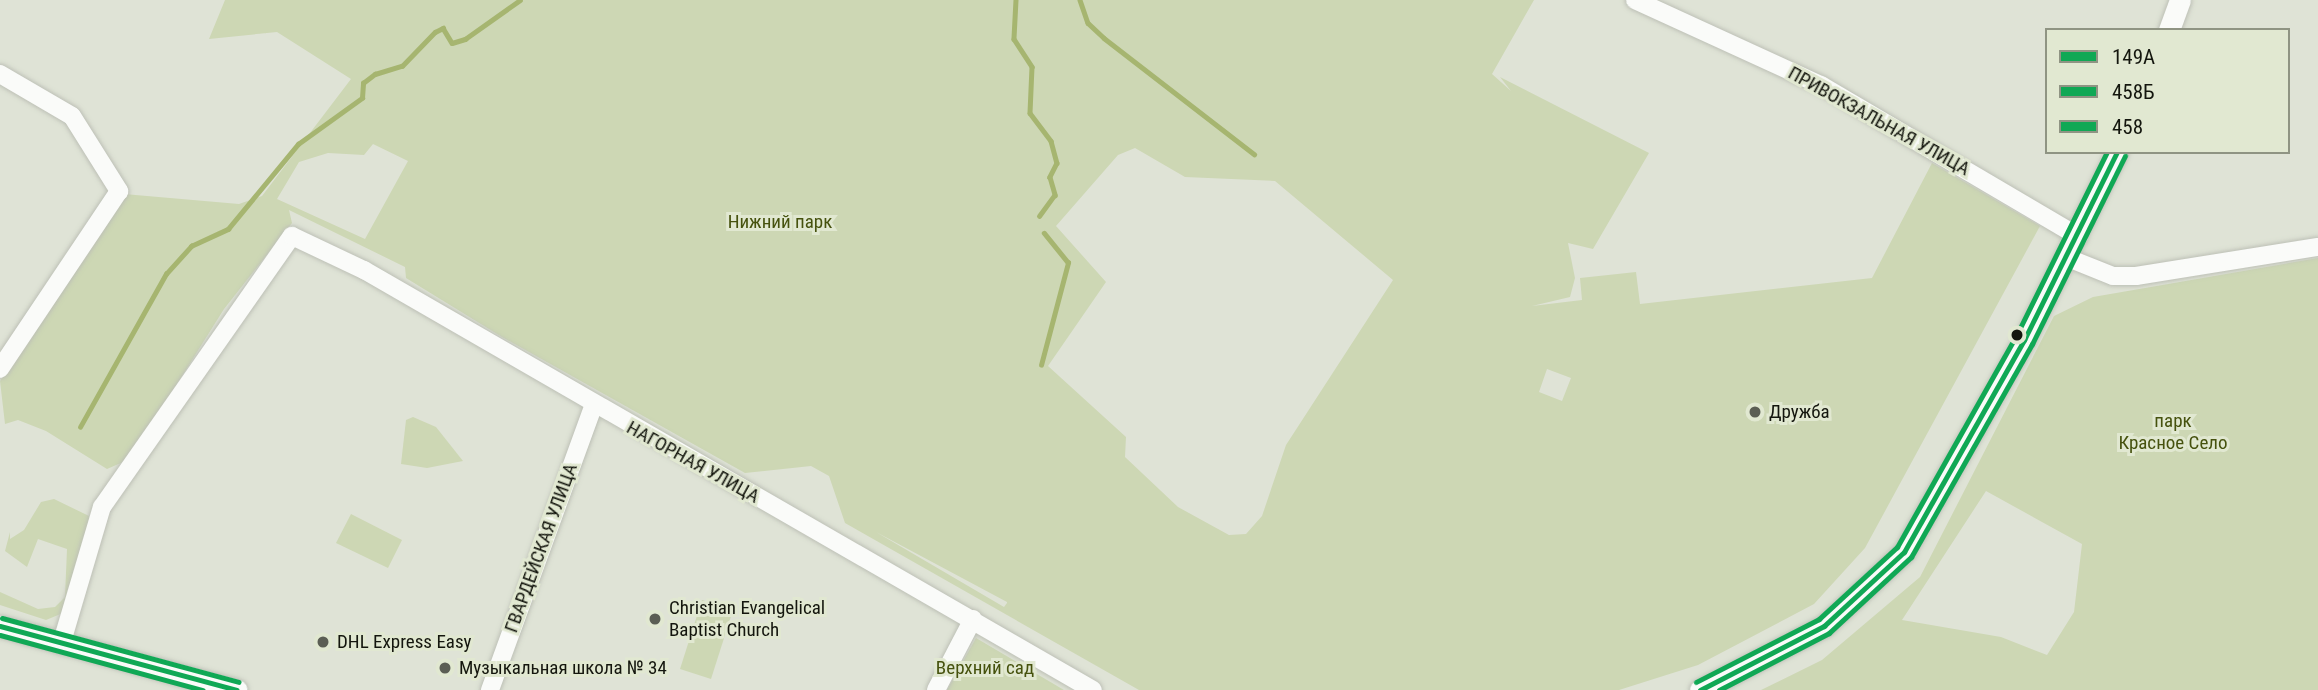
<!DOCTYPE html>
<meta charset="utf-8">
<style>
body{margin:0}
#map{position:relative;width:2318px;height:690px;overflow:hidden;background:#dfe3d6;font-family:"Roboto Condensed",sans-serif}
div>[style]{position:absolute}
.green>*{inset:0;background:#cdd7b4}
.stream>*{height:4.5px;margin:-2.25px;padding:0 2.25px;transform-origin:2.25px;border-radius:2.25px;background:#a6b570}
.roads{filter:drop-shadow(0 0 2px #bdc0b6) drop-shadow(0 0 2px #bdc0b6)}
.minor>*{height:18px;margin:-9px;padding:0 9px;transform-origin:9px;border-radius:9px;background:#fafbf9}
.major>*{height:21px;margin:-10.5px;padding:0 10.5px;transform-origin:10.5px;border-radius:10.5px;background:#fafbf9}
.bus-1>*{height:5px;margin:-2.5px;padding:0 2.5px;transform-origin:2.5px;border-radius:2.5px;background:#10a855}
.bus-2>*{height:5px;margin:-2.5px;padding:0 2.5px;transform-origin:2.5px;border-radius:2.5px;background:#10a855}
.bus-3>*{height:5px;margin:-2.5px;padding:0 2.5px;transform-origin:2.5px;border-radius:2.5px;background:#10a855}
.dots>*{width:19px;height:19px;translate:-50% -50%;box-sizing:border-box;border:4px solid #e1e8d1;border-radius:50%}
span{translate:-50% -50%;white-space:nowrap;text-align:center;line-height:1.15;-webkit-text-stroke:6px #e1e8d1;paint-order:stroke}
.street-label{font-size:19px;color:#14160e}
.park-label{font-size:19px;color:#46520e}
.poi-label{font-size:19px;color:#14160e}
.left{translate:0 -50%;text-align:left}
.legend{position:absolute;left:2045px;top:28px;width:245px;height:126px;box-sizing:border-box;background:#e1e8d1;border:2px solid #8f9483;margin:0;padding:9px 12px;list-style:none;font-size:21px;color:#14160e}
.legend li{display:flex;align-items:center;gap:14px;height:35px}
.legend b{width:35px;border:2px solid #8f9483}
</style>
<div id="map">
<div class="green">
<div style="clip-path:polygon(evenodd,225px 0,1534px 0,1492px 74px,1511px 91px,1500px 77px,1649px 153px,1593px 249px,1568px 243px,1575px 278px,1570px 297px,1532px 306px,1582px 300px,1580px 278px,1636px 272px,1640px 304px,1872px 278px,1932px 163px,2040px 226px,1865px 548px,1814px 604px,1698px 665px,1619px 690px,1139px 690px,845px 523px,829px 476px,811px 466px,745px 473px,502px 337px,406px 278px,405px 267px,289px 210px,292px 223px,224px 309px,130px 459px,107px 469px,46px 431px,18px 420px,5px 424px,0 381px,124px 194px,239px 204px,262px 196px,351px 79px,277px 32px,209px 39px,225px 0,373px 144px,408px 161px,365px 239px,277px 199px,299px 162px,328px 153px,364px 155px,373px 144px,225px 0,1135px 148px,1185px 177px,1275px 181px,1393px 280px,1286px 445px,1262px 516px,1246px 534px,1229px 535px,1178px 507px,1125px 457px,1126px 437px,1048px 366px,1106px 282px,1056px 226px,1118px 155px,1135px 148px,225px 0,1547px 369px,1571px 378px,1562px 401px,1539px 392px,1547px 369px,225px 0,876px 532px,1007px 602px,1007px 603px,1004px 607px,876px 532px)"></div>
<div style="clip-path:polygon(evenodd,2318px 258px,2318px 690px,1761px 690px,1822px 660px,1920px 577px,2054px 316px,2093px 297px,2318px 258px,1986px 491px,2082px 544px,2074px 612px,2047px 655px,2001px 637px,1902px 620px,1986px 491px)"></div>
<div style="clip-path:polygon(413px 417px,436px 427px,463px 461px,427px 468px,401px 464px,406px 420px)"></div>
<div style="clip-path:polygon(54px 499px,89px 516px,92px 525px,63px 613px,46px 620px,0 605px,0 592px,38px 609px,55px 607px,65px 597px,67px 549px,38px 539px,27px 567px,5px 551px,10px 532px,10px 539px,24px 530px,41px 502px)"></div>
<div style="clip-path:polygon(351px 514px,402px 540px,388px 568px,336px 543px)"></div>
<div style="clip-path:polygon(702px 600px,733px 610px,711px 679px,680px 669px)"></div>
<div style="clip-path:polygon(976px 638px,1064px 690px,947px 690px)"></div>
</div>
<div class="stream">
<div style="left:1016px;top:0;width:39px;rotate:93deg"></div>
<div style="left:1014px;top:39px;width:33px;rotate:57deg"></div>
<div style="left:1032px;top:67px;width:46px;rotate:92.5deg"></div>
<div style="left:1030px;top:113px;width:35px;rotate:53deg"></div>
<div style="left:1051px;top:141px;width:23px;rotate:75deg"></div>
<div style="left:1057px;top:163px;width:16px;rotate:117deg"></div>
<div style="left:1050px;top:177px;width:19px;rotate:74deg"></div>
<div style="left:1055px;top:195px;width:26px;rotate:126deg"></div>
<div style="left:1080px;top:0;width:24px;rotate:71deg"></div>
<div style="left:1088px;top:23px;width:22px;rotate:43deg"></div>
<div style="left:1104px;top:38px;width:190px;rotate:37.7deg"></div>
<div style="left:1041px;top:365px;width:106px;rotate:-75.2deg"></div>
<div style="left:1068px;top:263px;width:38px;rotate:-129deg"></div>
<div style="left:80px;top:427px;width:176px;rotate:-60.7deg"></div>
<div style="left:166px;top:274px;width:38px;rotate:-48deg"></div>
<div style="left:191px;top:246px;width:41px;rotate:-24.7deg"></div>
<div style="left:228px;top:229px;width:110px;rotate:-50.5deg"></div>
<div style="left:298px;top:144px;width:79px;rotate:-35.7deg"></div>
<div style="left:362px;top:98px;width:15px;rotate:-86deg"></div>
<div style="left:363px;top:83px;width:15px;rotate:-37deg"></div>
<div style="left:375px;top:74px;width:28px;rotate:-17deg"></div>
<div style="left:402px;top:66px;width:47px;rotate:-45.9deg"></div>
<div style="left:435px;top:32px;width:9px;rotate:-27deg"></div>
<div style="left:443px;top:28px;width:17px;rotate:59deg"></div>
<div style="left:452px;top:43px;width:14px;rotate:-17deg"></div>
<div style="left:465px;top:39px;width:67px;rotate:-35.3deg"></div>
</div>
<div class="roads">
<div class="minor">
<div style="left:1635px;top:0;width:205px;rotate:24.6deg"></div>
<div style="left:1821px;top:85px;width:299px;rotate:30.5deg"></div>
<div style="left:0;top:74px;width:83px;rotate:30.3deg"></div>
<div style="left:72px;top:116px;width:89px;rotate:57.9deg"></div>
<div style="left:119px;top:191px;width:214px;rotate:123.8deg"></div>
<div style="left:2068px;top:258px;width:48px;rotate:21.8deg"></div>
<div style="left:2113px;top:276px;width:23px"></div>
<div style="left:2136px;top:276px;width:184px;rotate:-9.1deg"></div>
<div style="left:61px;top:645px;width:144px;rotate:-73.5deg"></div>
<div style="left:102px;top:507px;width:331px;rotate:-55deg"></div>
<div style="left:292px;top:236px;width:80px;rotate:25.3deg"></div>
<div style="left:364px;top:270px;width:841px;rotate:29.95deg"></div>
<div style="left:490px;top:690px;width:301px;rotate:-70deg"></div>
<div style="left:936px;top:690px;width:80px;rotate:-62.5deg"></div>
</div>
<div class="major">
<div style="left:2169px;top:30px;width:32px;rotate:-70deg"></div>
<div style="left:0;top:626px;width:245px;rotate:15.1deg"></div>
<div style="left:1700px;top:690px;width:140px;rotate:-27.3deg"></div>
<div style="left:1824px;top:626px;width:109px;rotate:-42.8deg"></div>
<div style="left:1904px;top:552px;width:244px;rotate:-60.5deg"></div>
<div style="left:2024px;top:340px;width:210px;rotate:-63.7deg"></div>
</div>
</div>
<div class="bus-1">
<div style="left:0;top:626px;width:245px;rotate:15.1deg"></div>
<div style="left:1700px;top:690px;width:140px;rotate:-27.3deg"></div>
<div style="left:1824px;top:626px;width:109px;rotate:-42.8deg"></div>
<div style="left:1904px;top:552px;width:244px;rotate:-60.5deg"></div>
<div style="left:2024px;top:340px;width:210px;rotate:-63.7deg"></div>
</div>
<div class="bus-2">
<div style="left:0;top:635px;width:210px;rotate:15.2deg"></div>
<div style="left:1719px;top:690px;width:124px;rotate:-27.4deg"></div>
<div style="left:1829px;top:633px;width:112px;rotate:-42.8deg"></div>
<div style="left:1911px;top:557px;width:245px;rotate:-60.4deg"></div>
<div style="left:2032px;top:344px;width:210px;rotate:-63.7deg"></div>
</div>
<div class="bus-3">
<div style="left:2px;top:618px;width:245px;rotate:15.1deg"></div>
<div style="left:1696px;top:682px;width:138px;rotate:-27.1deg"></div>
<div style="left:1819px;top:619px;width:106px;rotate:-42.7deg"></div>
<div style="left:1897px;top:547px;width:242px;rotate:-60.6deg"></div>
<div style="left:2016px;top:336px;width:205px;rotate:-63.7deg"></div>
</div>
<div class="dots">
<div style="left:2017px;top:335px;background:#14160e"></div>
<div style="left:1755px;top:412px;background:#5b5e54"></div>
<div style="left:655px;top:619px;background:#5b5e54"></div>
<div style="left:323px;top:642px;background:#5b5e54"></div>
<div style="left:445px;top:668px;background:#5b5e54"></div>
</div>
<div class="street-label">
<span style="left:1879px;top:121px;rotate:29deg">ПРИВОКЗАЛЬНАЯ УЛИЦА</span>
<span style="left:693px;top:462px;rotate:29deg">НАГОРНАЯ УЛИЦА</span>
<span style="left:541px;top:548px;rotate:-70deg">ГВАРДЕЙСКАЯ УЛИЦА</span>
</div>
<div class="park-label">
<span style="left:780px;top:222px">Нижний парк</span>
<span style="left:2173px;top:432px">парк<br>Красное Село</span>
<span style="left:985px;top:668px">Верхний сад</span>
</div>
<div class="poi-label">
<span class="left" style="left:1769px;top:412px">Дружба</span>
<span class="left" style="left:669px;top:619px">Christian Evangelical<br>Baptist Church</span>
<span class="left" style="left:337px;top:642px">DHL Express Easy</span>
<span class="left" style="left:459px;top:668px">Музыкальная школа № 34</span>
</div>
<ul class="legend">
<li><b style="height:9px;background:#10a855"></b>149А</li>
<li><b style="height:9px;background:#10a855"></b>458Б</li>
<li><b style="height:9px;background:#10a855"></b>458</li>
</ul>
</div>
